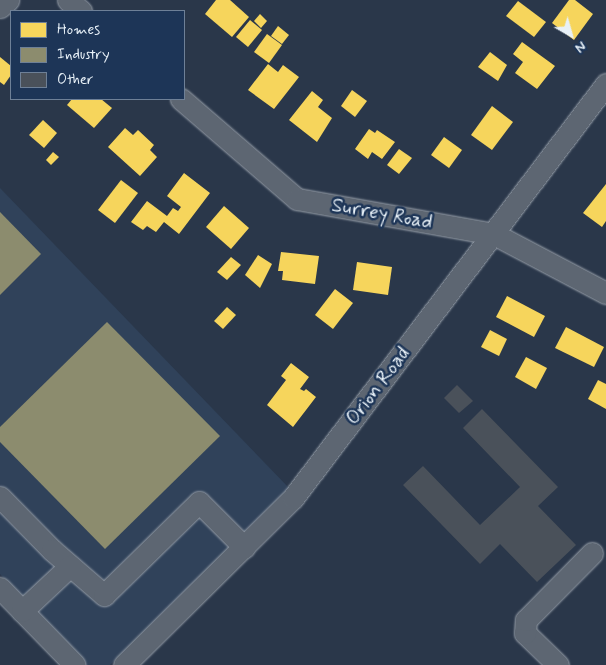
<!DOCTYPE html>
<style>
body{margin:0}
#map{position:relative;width:606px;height:665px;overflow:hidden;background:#2a374a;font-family:Mynerve,sans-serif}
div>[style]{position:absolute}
.built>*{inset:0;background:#30425a}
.homes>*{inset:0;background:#f6d55c}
.industry>*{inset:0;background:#8c8c6e}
.building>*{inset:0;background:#4a515a}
.roads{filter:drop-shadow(0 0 1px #959da7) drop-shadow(0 0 1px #959da7)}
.minor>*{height:21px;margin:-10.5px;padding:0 10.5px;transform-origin:10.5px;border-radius:10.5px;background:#5d6672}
span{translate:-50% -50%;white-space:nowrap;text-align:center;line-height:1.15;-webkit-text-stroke:5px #1d3557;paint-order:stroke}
.street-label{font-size:20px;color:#e8f1f8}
.legend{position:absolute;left:10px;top:10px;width:175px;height:90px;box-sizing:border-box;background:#1d3557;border:1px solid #6e8097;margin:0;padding:6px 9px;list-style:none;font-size:15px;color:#e8f1f8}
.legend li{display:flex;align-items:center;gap:10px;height:25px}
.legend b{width:25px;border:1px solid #6e8097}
.north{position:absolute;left:546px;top:10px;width:50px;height:50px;-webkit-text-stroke:4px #1d3557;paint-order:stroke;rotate:142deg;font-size:14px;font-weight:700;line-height:20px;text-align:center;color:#e8f1f8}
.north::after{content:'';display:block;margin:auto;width:18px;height:22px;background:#e8f1f8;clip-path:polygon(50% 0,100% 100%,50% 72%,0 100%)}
</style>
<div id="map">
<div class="built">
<div style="clip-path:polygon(0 188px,289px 488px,110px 665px,85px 665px,0 574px)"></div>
</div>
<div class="homes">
<div style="clip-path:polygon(216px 0,230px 0,249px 17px,232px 37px,205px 14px)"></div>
<div style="clip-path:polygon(569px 0,575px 0,593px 14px,574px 40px,552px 23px)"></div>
<div style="clip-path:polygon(518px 1px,546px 22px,534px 37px,506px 16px)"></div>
<div style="clip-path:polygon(260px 14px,267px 21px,261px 28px,254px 21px)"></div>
<div style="clip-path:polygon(250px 20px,262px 30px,248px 47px,236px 37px)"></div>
<div style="clip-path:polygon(278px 26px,289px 35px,282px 44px,271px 36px)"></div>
<div style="clip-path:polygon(267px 34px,282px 45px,269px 63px,254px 52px)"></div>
<div style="clip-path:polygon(522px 42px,555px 66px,537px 89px,515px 73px,523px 62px,513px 54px)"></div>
<div style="clip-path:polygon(490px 52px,507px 65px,498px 81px,478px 67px)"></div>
<div style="clip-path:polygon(0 57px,11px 66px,11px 75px,4px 85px,0 82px)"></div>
<div style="clip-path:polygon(268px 64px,278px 72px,283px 65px,299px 77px,274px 109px,248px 90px)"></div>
<div style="clip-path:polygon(352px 90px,367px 101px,355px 117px,341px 106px)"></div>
<div style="clip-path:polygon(312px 91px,323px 100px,318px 107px,332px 118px,317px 142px,289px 120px)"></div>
<div style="clip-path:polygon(72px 99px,101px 99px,112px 108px,94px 128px,67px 105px)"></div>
<div style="clip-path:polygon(492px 106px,513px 122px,492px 150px,471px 135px)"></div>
<div style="clip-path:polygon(43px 120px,57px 133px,44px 148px,29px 135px)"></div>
<div style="clip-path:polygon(125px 128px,133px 135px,138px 130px,154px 145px,150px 150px,157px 157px,140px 176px,108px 147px)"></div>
<div style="clip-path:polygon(369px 129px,375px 133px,377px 130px,395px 142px,382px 159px,372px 152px,368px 159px,355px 149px)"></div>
<div style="clip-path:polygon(444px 137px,462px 150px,449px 168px,431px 155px)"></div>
<div style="clip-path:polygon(399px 149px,412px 158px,399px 174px,387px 165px)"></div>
<div style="clip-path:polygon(53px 152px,59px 157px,51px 165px,46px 160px)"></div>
<div style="clip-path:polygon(184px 173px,210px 193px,179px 234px,164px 222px,156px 232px,147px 226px,143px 230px,131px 222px,147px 201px,167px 216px,173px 208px,178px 211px,181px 207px,167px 196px)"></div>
<div style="clip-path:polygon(121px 180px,138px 193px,115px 223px,98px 210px)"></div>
<div style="clip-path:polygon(606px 184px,606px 221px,602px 227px,583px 213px)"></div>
<div style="clip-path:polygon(224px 206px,249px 228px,231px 249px,206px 227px)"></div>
<div style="clip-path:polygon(281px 252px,319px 256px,315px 284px,282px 280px,283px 271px,278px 271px)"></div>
<div style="clip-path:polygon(258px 255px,272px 264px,260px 288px,245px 275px)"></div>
<div style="clip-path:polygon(231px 257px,241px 265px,227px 280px,217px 272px)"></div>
<div style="clip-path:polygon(357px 262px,392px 267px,388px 295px,353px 290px)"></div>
<div style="clip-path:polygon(335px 289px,353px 303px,333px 329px,315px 315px)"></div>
<div style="clip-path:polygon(507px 296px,545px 316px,534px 337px,496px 317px)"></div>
<div style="clip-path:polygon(227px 307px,236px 315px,223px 329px,214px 321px)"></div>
<div style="clip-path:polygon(566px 327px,604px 347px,594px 367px,555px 348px)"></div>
<div style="clip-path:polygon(490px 330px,507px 339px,499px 356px,481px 347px)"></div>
<div style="clip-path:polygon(526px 357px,547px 368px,536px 389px,515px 377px)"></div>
<div style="clip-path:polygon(291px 363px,309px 377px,300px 389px,304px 391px,306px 389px,316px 397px,293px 427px,267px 405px,286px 380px,281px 376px)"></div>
<div style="clip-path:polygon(598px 380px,606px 384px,606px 409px,588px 399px)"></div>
</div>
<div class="industry">
<div style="clip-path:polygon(0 212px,41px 254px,0 295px)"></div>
<div style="clip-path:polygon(107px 322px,220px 436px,105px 549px,0 442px,0 427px)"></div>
</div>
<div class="building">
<div style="clip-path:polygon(457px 385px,473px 401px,459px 413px,444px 398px)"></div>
<div style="clip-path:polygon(482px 409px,558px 487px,538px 506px,576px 545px,537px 582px,500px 544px,480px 564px,403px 485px,423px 466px,480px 525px,520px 487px,463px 428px)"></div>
</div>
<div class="roads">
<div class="minor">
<div style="left:68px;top:0;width:17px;rotate:40deg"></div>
<div style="left:0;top:7px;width:11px;rotate:-41deg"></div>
<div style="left:181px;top:99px;width:153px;rotate:40.8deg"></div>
<div style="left:297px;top:199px;width:200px;rotate:10.1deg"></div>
<div style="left:494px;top:234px;width:127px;rotate:27.8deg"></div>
<div style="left:0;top:497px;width:74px;rotate:45.5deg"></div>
<div style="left:52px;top:550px;width:69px;rotate:40.9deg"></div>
<div style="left:104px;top:595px;width:133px;rotate:-44.4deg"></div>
<div style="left:199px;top:502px;width:64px;rotate:45deg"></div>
<div style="left:0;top:588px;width:107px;rotate:45.8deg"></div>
<div style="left:22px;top:611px;width:66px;rotate:-43.2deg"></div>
<div style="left:124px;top:665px;width:238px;rotate:-44.7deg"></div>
<div style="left:293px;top:498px;width:519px;rotate:-52.91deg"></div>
<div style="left:558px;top:665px;width:46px;rotate:-135.9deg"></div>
<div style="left:525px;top:633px;width:13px;rotate:-86deg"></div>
<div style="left:526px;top:620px;width:94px;rotate:-45.4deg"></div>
</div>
</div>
<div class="street-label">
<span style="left:382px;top:214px;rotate:10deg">Surrey Road</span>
<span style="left:378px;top:386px;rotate:-53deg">Orion Road</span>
</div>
<ul class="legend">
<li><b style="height:14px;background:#f6d55c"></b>Homes</li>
<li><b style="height:14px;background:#8c8c6e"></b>Industry</li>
<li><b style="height:14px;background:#4a515a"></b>Other</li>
</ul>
<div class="north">N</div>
</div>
